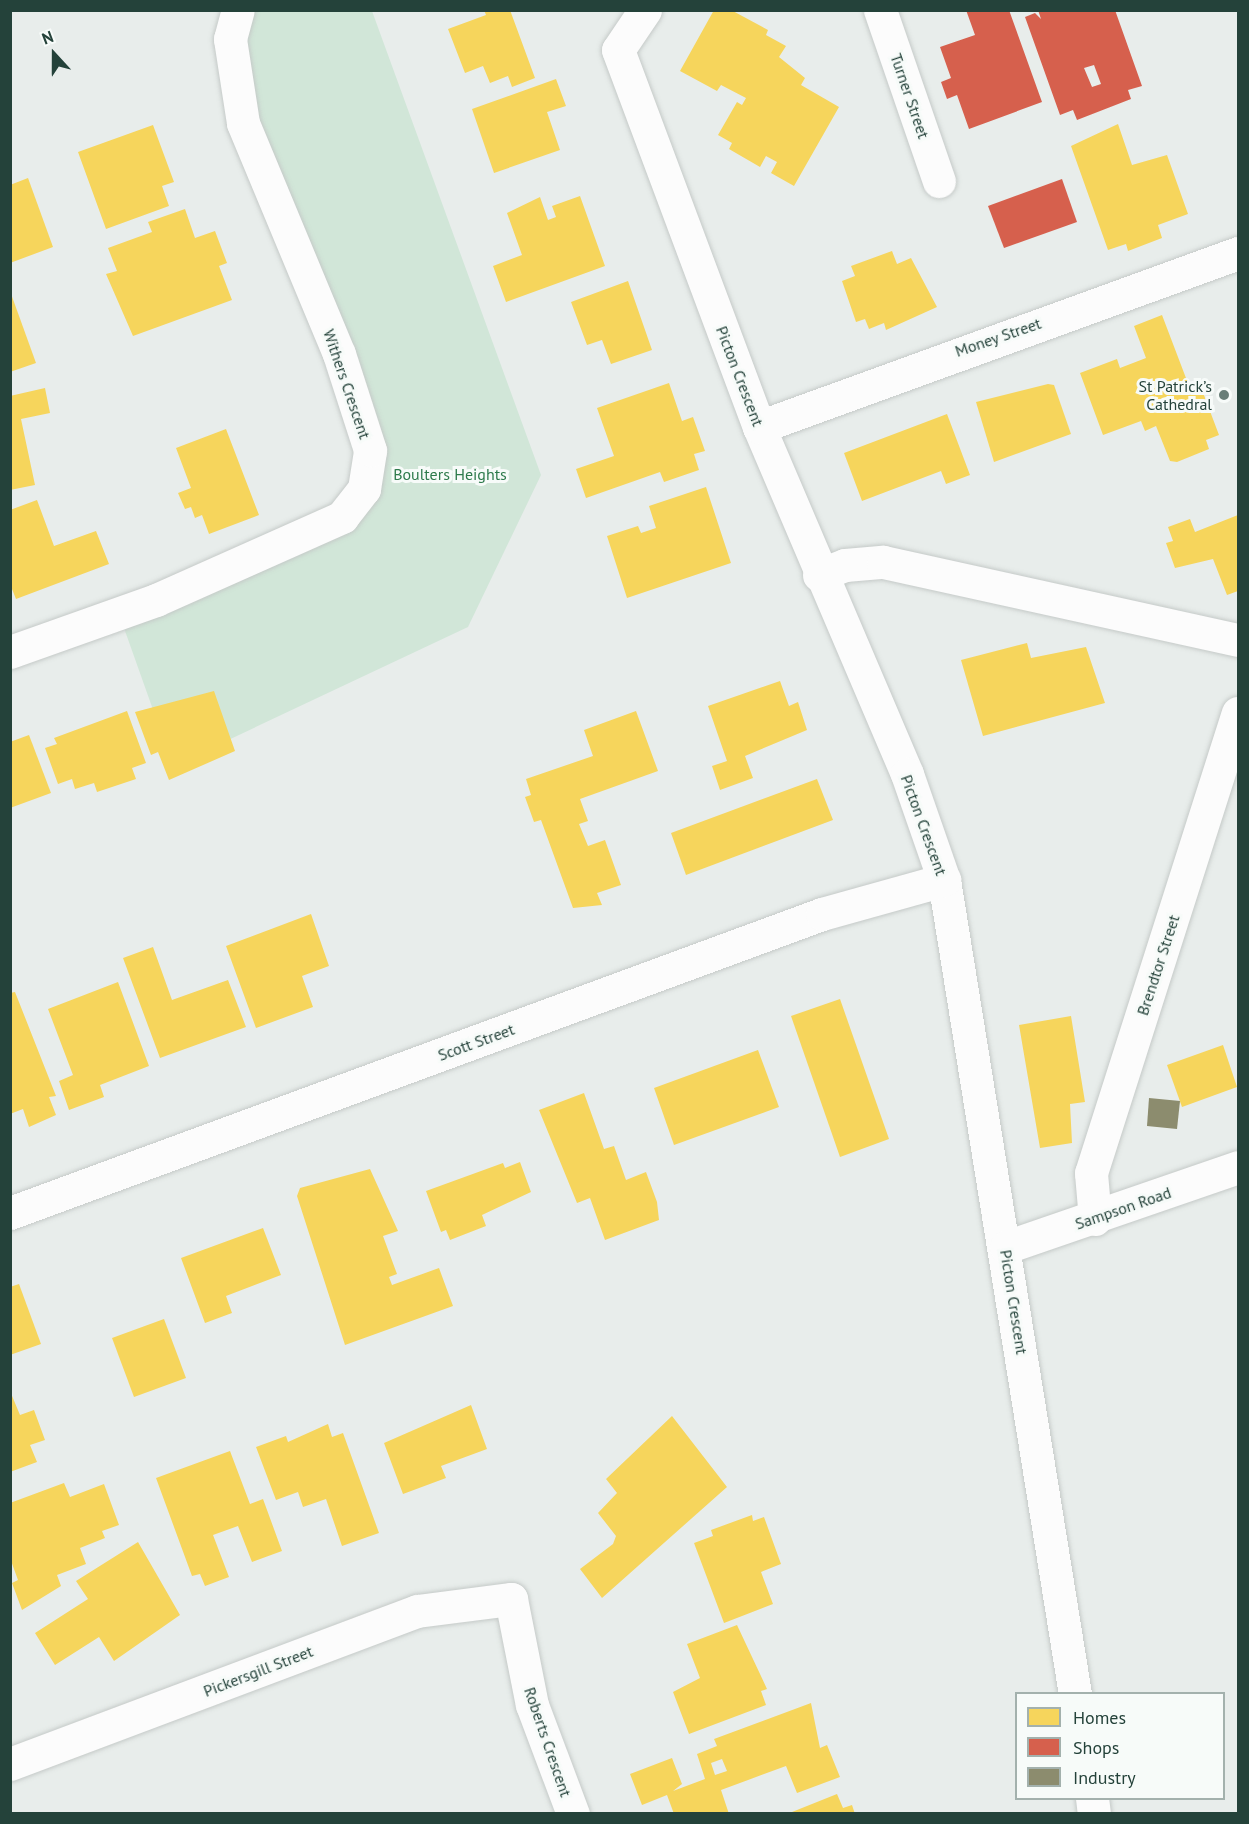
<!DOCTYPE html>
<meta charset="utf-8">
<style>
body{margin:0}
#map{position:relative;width:1249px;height:1824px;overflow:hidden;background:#e8edeb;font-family:"PT Sans",sans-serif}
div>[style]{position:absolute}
.green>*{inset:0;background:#d1e6d8}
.homes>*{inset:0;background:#f6d55c}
.shops>*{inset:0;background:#d6604d}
.industry>*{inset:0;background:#8c8c6e}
.roads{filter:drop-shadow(0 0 2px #c5cac8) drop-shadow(0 0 2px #c5cac8)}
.minor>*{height:33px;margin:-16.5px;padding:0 16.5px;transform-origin:16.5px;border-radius:16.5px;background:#fcfcfc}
.dots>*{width:16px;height:16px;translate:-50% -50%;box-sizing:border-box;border:3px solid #f7fbf9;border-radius:50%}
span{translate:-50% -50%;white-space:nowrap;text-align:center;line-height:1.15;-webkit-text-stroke:6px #f7fbf9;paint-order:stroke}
.street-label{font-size:16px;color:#24423a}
.poi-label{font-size:16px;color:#24423a}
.right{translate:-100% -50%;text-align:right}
.park-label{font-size:16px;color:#2d7a4b}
.frame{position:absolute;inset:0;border:12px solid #24423a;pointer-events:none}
.legend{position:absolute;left:1015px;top:1692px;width:210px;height:108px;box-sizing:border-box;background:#f7fbf9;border:2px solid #a3b1ad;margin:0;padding:8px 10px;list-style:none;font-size:18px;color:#24423a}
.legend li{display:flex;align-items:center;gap:12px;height:30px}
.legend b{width:30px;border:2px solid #a3b1ad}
.north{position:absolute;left:24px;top:24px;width:60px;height:60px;-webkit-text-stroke:4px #f7fbf9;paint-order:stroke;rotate:339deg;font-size:16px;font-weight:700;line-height:24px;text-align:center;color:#24423a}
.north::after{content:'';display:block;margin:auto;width:21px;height:27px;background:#24423a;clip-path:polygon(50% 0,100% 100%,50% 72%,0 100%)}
</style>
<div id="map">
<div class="green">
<div style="clip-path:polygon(238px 11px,372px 11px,541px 475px,468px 627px,173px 766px,119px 614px,342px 517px,370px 450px,243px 123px)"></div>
</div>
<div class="homes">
<div style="clip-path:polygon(484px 10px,510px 10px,535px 78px,512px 87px,508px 76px,490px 83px,483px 66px,465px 73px,448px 29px,486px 15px)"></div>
<div style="clip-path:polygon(714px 10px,731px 10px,768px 30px,766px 35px,786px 46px,779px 57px,805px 78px,801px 85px,839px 107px,794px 186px,771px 173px,777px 162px,766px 156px,760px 167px,729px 149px,732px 143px,718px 135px,737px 102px,742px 105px,746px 98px,721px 85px,717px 91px,680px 71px)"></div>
<div style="clip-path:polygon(556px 79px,566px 106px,547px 112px,560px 150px,494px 173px,472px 109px)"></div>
<div style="clip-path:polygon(1118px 124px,1132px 165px,1167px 155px,1188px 214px,1158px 225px,1162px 238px,1128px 251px,1126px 244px,1108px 250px,1071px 146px)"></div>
<div style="clip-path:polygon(153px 125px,174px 182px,162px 186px,169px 206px,106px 229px,78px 152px)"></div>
<div style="clip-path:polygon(28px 178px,53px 247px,10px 263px,10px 185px)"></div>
<div style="clip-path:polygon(580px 196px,605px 266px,506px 302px,493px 266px,522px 255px,507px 213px,540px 197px,548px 220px,556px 217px,552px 206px)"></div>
<div style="clip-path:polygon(185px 209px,195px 238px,215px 231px,227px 263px,219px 266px,232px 300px,133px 336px,106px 274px,117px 271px,108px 248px,152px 232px,148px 222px)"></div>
<div style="clip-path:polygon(892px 251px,897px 264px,911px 258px,937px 307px,886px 330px,884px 323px,869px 329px,865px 319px,856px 322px,842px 281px,855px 276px,851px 266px)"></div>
<div style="clip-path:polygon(628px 281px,652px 350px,611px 364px,602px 340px,587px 345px,571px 302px)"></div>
<div style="clip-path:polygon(10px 291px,36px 363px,10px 372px)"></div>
<div style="clip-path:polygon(1162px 315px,1189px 386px,1199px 382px,1219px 435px,1206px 440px,1209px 449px,1177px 462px,1170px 461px,1156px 426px,1145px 431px,1141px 421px,1103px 435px,1080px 373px,1117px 359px,1120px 368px,1146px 358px,1134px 326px)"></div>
<div style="clip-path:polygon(669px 383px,682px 421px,693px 417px,705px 451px,694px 454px,699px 470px,664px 482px,660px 472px,586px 498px,576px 469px,614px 456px,597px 408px)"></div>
<div style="clip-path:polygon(1048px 384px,1054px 385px,1071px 434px,994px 462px,976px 402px)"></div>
<div style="clip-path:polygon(45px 388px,50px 413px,21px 419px,35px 485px,10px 490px,10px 396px)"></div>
<div style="clip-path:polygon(947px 414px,970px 475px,946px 484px,941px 471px,862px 501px,844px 453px)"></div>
<div style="clip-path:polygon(226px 429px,259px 515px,209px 534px,202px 515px,195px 518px,191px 507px,185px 509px,178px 493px,191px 488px,176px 448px)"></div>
<div style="clip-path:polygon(706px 487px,731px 563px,627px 598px,607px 536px,638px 526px,641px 533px,656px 528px,649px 506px)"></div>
<div style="clip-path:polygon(37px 500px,54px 546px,96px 531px,109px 564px,16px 599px,10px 584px,10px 510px)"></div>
<div style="clip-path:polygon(1238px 515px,1238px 591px,1227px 595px,1213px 559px,1175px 568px,1166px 543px,1173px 541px,1168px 527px,1190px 519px,1195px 532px)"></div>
<div style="clip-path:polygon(1027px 643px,1031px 658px,1086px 647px,1105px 703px,983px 736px,961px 660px)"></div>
<div style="clip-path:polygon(780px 681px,789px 706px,798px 702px,807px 730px,745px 756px,753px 778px,720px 790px,712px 766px,727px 761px,708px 706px)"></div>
<div style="clip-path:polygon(214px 691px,235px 751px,169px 780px,158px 752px,151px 755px,135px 712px)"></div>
<div style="clip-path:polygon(127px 711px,146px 763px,132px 768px,136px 779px,97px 792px,94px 783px,75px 789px,72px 779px,58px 784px,45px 748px,57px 744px,54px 738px)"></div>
<div style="clip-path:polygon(636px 711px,658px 771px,580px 799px,588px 821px,579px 824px,588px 846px,605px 840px,621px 885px,597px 893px,602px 905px,573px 908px,541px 820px,534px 822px,525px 797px,531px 795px,526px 779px,593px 756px,584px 730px)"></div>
<div style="clip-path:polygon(29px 735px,51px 793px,10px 808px,10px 742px)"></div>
<div style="clip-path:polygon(817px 779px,833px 820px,686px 875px,671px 833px)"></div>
<div style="clip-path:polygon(311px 914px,329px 966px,302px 976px,313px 1007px,256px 1028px,226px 946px)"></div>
<div style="clip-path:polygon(153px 947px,172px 1000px,228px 980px,246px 1027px,160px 1058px,123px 958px)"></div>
<div style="clip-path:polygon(118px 982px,149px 1066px,100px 1085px,104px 1097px,69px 1110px,59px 1081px,73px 1075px,48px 1009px)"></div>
<div style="clip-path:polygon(15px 992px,56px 1096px,49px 1097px,56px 1115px,29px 1127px,23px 1109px,10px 1114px,10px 993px)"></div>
<div style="clip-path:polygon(840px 999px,889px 1139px,840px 1157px,791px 1016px)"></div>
<div style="clip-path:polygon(1071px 1016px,1085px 1102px,1070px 1104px,1072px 1143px,1040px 1148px,1019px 1025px)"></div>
<div style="clip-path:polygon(1223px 1045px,1237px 1087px,1182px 1107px,1167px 1065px)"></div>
<div style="clip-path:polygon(758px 1050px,779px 1107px,674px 1145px,654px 1088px)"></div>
<div style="clip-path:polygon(584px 1093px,604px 1149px,614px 1146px,626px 1180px,646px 1172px,657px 1202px,659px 1220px,605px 1240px,590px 1198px,577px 1203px,539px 1110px)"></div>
<div style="clip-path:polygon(520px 1162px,531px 1192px,482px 1215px,486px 1226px,450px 1240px,446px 1230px,441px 1232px,426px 1191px,503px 1163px,505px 1168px)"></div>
<div style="clip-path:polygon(370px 1169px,398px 1231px,383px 1236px,397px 1274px,389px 1277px,392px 1285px,439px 1268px,453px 1306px,345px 1345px,297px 1196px,300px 1188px)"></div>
<div style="clip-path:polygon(263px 1228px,281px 1275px,226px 1296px,232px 1313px,205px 1323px,181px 1258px)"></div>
<div style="clip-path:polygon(19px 1284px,41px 1344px,10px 1355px,10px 1287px)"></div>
<div style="clip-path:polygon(164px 1319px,186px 1378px,134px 1397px,112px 1338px)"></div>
<div style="clip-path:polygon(10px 1391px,20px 1415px,34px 1410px,45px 1440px,30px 1445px,37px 1462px,10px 1472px)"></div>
<div style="clip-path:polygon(471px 1405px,487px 1449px,441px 1466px,446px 1478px,403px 1494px,384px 1443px)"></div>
<div style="clip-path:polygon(672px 1416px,727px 1487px,602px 1598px,580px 1569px,613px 1544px,616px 1536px,598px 1513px,617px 1493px,606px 1479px)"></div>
<div style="clip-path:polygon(328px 1424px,332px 1437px,343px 1433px,379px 1533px,342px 1546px,326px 1499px,303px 1507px,298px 1492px,276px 1500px,256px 1447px,286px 1436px,288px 1442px)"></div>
<div style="clip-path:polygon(230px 1451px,250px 1504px,263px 1499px,282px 1551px,252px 1562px,238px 1526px,213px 1535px,229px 1577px,205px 1586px,200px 1574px,192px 1576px,156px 1478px)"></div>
<div style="clip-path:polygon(64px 1483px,70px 1497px,104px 1484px,119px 1525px,102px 1531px,105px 1538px,80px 1548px,86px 1564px,57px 1575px,61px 1586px,22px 1610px,12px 1583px,18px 1580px,10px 1558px,10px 1503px)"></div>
<div style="clip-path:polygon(752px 1515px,753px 1521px,764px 1517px,781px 1564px,761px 1572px,773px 1604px,724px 1623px,694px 1543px,713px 1536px,711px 1530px)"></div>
<div style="clip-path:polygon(138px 1542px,180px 1615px,114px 1661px,99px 1637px,55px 1665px,35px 1633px,88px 1599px,76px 1581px)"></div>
<div style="clip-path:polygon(737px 1625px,767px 1689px,761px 1691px,766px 1705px,689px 1734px,673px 1692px,700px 1678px,687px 1644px)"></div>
<div style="clip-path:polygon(evenodd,811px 1703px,820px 1748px,827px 1745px,840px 1777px,797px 1793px,786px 1766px,721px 1790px,729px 1814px,674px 1814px,667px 1795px,642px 1805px,630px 1774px,672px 1758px,682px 1784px,673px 1791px,705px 1779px,697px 1754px,717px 1746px,714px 1739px,811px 1703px,722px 1759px,727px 1771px,715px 1775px,711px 1763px,722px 1759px)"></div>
<div style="clip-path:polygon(837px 1794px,843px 1808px,852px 1805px,855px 1814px,787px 1814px)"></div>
</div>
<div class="shops">
<div style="clip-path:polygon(966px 10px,1009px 10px,1042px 102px,969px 129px,957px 95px,947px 99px,941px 82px,951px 78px,940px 47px,975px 35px)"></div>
<div style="clip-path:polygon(evenodd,1038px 10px,1115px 10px,1142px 86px,1128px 90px,1131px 99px,1077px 120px,1073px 110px,1060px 115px,1025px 17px,1035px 13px,1041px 19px,1038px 10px,1094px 65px,1101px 84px,1092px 87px,1084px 68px,1094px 65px)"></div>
<div style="clip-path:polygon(1062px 179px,1077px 222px,1004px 248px,988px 206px)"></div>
</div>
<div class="industry">
<div style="clip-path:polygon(1149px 1098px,1180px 1101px,1177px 1129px,1147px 1126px)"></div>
</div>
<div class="roads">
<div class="minor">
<div style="left:645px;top:10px;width:48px;rotate:124deg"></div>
<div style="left:618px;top:50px;width:403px;rotate:69.5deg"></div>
<div style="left:759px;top:427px;width:377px;rotate:66.9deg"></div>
<div style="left:907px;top:774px;width:112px;rotate:70.8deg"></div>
<div style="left:944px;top:880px;width:824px;rotate:80.86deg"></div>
<div style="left:880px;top:10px;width:181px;rotate:71deg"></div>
<div style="left:759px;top:427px;width:510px;rotate:-19.96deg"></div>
<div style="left:819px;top:575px;width:28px;rotate:-21deg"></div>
<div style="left:845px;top:565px;width:38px;rotate:-5deg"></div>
<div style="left:883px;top:562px;width:363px;rotate:12.4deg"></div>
<div style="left:10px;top:652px;width:155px;rotate:-19.6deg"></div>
<div style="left:156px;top:600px;width:204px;rotate:-24deg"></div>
<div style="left:342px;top:517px;width:36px;rotate:-52deg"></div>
<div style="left:364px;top:489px;width:39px;rotate:-81deg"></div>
<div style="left:370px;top:450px;width:101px;rotate:-107.9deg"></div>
<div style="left:339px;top:354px;width:250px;rotate:-112.6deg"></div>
<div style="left:243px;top:123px;width:85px;rotate:-98.8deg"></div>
<div style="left:230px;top:39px;width:30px;rotate:-75deg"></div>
<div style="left:10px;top:1213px;width:865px;rotate:-20.22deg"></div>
<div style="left:822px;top:914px;width:127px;rotate:-15.6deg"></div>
<div style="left:1095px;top:1219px;width:46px;rotate:-95deg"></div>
<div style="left:1091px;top:1173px;width:483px;rotate:-72.3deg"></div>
<div style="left:1006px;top:1247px;width:245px;rotate:-19deg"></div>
<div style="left:10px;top:1764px;width:435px;rotate:-20.6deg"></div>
<div style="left:417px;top:1611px;width:95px;rotate:-7.3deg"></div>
<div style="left:511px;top:1599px;width:108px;rotate:78.8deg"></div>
<div style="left:532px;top:1705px;width:116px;rotate:69.4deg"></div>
<div style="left:1092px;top:1798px;width:16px;rotate:83deg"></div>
</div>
</div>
<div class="dots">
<div style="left:1224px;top:395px;background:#697e78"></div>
</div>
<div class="street-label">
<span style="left:910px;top:96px;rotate:71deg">Turner Street</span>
<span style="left:998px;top:337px;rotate:-19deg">Money Street</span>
<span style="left:740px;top:376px;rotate:69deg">Picton Crescent</span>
<span style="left:347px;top:384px;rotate:71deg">Withers Crescent</span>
<span style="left:924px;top:825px;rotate:70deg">Picton Crescent</span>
<span style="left:1158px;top:965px;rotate:-72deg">Brendtor Street</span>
<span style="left:476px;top:1042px;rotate:-20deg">Scott Street</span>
<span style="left:1123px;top:1208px;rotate:-19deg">Sampson Road</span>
<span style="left:1014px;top:1302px;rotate:81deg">Picton Crescent</span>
<span style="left:258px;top:1671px;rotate:-21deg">Pickersgill Street</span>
<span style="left:548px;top:1742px;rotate:71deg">Roberts Crescent</span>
</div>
<div class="poi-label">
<span class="right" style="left:1212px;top:395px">St Patrick’s<br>Cathedral</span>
</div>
<div class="park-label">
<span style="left:450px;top:474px">Boulters Heights</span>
</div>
<div class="frame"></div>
<ul class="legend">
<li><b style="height:16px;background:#f6d55c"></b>Homes</li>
<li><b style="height:16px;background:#d6604d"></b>Shops</li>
<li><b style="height:16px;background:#8c8c6e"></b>Industry</li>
</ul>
<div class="north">N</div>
</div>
